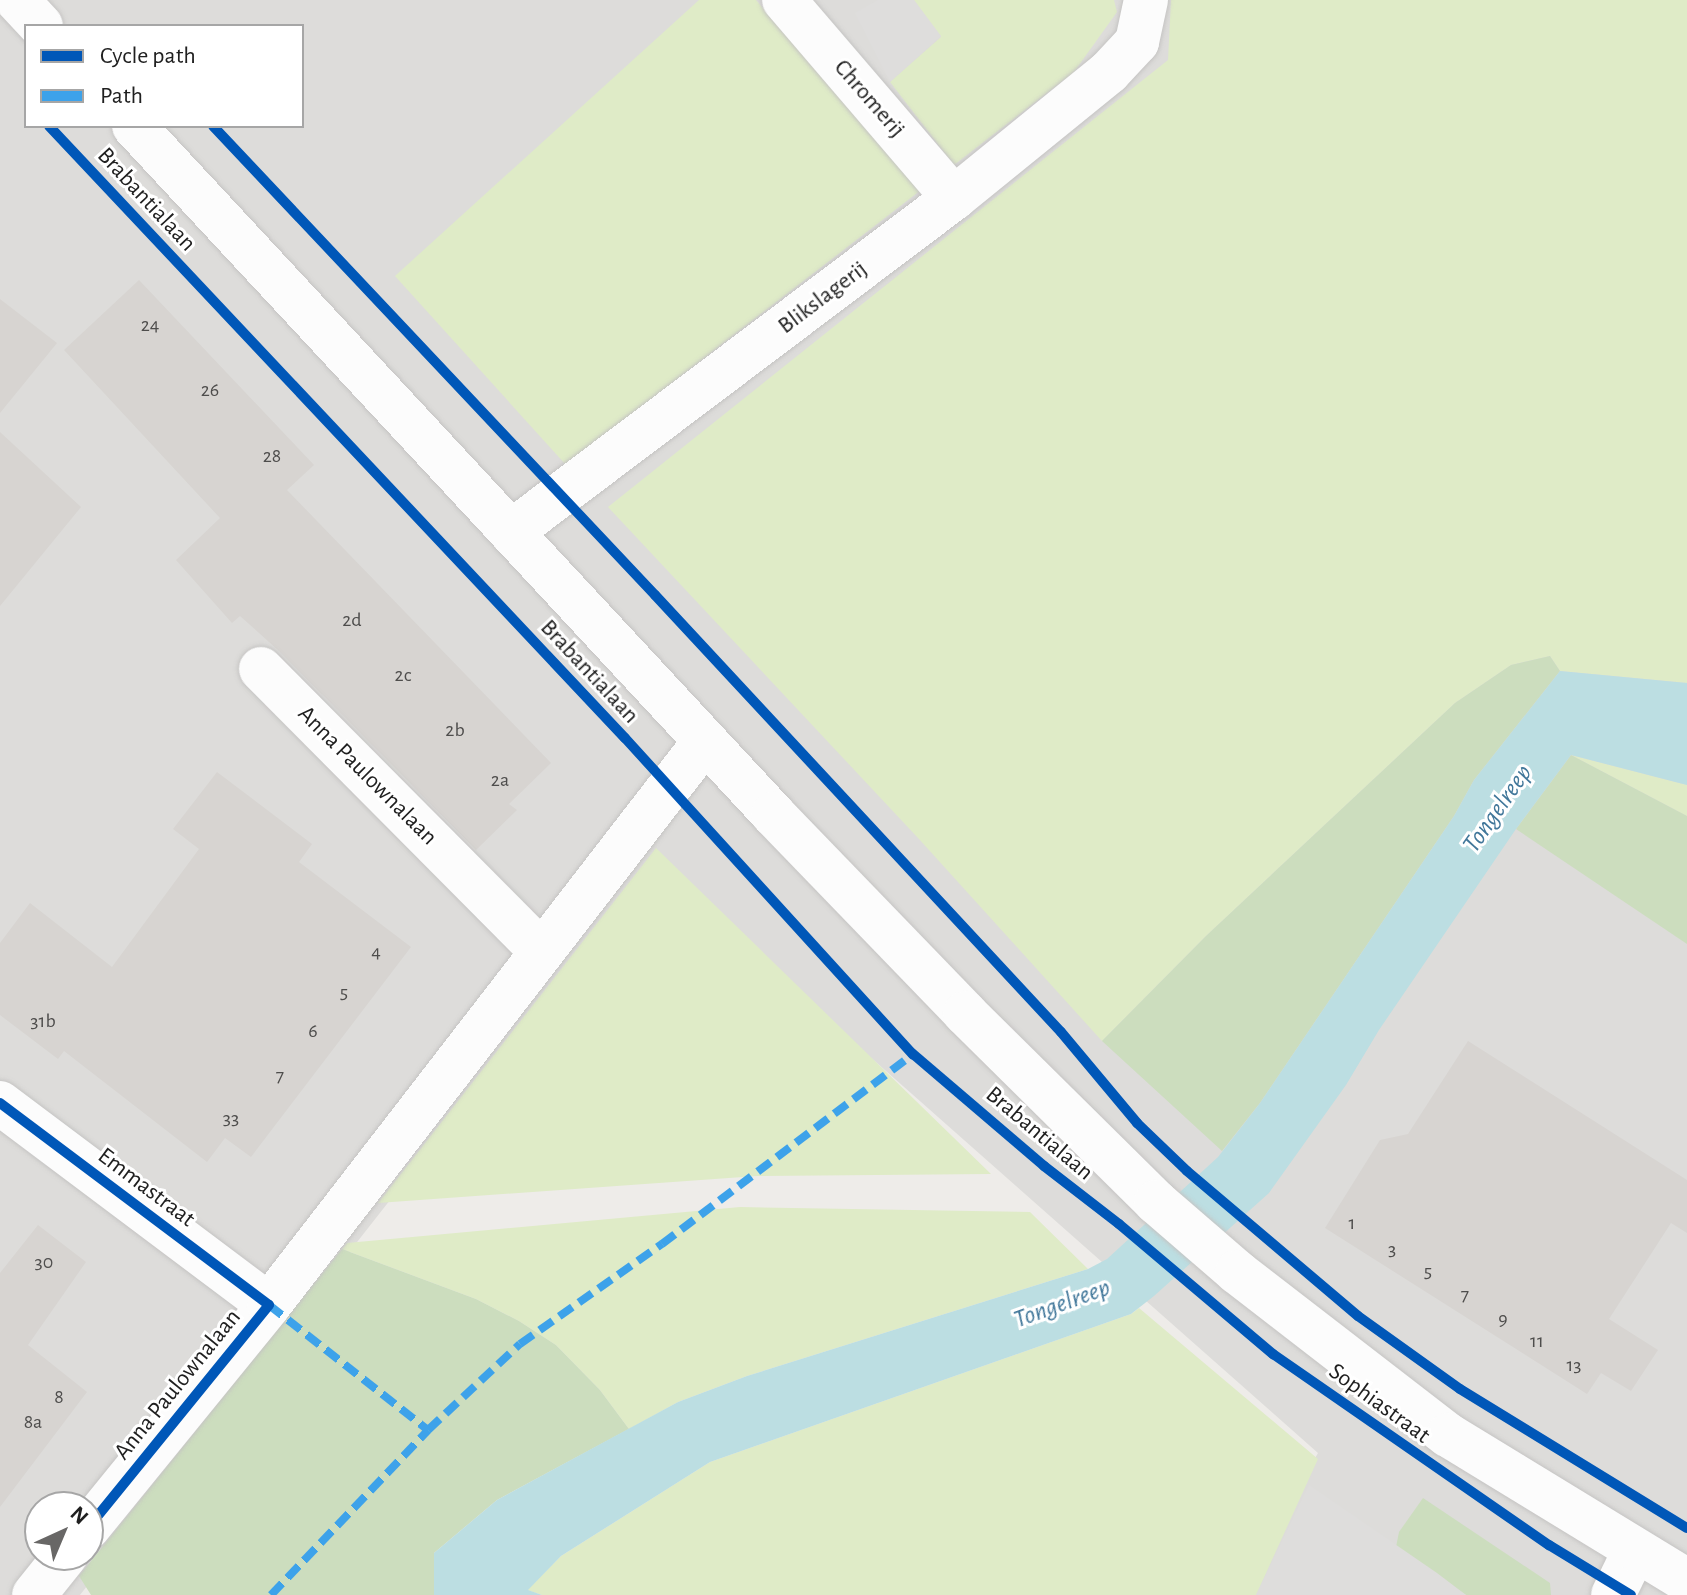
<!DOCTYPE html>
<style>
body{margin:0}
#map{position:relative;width:1687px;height:1595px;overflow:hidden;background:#eeece9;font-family:"Alegreya Sans",sans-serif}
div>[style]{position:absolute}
.residential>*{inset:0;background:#dddcda}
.grass>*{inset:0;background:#dfebc7}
.forest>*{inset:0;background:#ccddbe}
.parking>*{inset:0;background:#dedddc}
.water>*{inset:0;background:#bcdee2}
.building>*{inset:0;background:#d7d4d1}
.roads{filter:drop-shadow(0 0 2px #c5c4c3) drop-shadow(0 0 2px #c5c4c3)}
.minor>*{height:44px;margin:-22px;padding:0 22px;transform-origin:22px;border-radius:22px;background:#fcfcfc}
.tertiary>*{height:44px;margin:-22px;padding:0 22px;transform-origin:22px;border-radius:22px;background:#fcfcfc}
.quiet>*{height:8px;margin-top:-4px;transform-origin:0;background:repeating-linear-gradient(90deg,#3da2ea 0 16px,transparent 0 24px)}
.cycleway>*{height:10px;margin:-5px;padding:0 5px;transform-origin:5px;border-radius:5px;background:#0057b8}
span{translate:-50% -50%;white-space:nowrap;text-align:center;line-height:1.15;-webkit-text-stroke:6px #fff;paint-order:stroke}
.number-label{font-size:20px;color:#4e4d4c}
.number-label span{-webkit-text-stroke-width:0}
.street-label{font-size:24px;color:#202020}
.water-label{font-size:26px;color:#41779a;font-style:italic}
.legend{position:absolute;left:24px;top:24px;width:280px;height:104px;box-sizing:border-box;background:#fff;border:2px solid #a6a6a6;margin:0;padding:10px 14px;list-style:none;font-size:24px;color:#202020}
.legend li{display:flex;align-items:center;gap:16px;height:40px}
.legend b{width:40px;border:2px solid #a6a6a6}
.north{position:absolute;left:24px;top:1491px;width:80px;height:80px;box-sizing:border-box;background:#fff;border:2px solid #a6a6a6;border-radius:50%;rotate:44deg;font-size:22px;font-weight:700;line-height:32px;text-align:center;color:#202020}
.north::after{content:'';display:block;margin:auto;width:28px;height:36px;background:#686766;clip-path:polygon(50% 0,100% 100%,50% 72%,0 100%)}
</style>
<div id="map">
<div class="residential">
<div style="clip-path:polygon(evenodd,0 0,1687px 0,1687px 1595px,1236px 1595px,1318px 1453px,653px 865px,80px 1595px,0 1595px,0 0,26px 26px,302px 26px,302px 126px,26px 126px,26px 26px,0 0,40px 1507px,88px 1507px,88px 1555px,40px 1555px,40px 1507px)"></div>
</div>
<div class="grass">
<div style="clip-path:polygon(699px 0,756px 0,921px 190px,566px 465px,395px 276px)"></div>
<div style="clip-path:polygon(914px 0,1114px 0,1117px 12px,1074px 72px,954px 165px,890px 82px,941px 37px)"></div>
<div style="clip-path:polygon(1171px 0,1687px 0,1687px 683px,1560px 671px,1550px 656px,1511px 665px,1455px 703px,1206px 936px,1102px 1041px,919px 839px,608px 507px,1168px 60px)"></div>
<div style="clip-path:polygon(1571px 755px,1687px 785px,1687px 816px)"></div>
<div style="clip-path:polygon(656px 848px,991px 1174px,757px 1176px,378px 1203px)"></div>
<div style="clip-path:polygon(740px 1207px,1030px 1212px,1088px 1269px,747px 1376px,678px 1402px,629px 1429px,600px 1390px,556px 1345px,519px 1321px,476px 1299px,342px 1249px,347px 1243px)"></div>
<div style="clip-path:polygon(1139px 1308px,1318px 1459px,1256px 1595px,542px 1595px,527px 1590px,561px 1556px,710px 1462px,1131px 1314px)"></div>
</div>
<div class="forest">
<div style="clip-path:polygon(1550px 656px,1560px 671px,1474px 780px,1454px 816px,1260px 1103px,1222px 1151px,1102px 1041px,1206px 936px,1455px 703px,1511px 665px)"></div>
<div style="clip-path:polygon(1571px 755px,1687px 816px,1687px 944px,1516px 829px)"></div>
<div style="clip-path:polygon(342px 1249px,476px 1299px,519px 1321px,556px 1345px,600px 1390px,629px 1429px,497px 1500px,434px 1553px,434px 1595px,91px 1595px,79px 1576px)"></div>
<div style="clip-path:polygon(1423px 1498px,1550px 1583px,1551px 1595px,1466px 1595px,1396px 1547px,1399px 1532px)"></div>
</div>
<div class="parking">
<div style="clip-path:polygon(878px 0,914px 0,941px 36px,890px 82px,855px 13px)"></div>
<div style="clip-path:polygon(1309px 1485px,1437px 1573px,1466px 1595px,1256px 1595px)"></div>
</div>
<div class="water">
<div style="clip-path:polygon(1560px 671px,1687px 683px,1687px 785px,1571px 755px,1516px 829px,1379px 1030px,1346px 1085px,1269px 1193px,1154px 1296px,1131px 1314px,710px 1462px,561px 1556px,528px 1590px,542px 1595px,434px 1595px,434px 1553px,497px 1500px,678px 1402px,747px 1376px,1088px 1269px,1107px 1259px,1218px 1157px,1260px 1103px,1454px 816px,1474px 780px)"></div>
</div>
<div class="building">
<div style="clip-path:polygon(139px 280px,314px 465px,287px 490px,551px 763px,509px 804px,517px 810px,476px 850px,279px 651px,240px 616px,232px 623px,176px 560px,220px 518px,64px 350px)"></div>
<div style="clip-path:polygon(0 299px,57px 343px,0 413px)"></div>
<div style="clip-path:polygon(0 432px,81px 507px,0 606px)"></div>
<div style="clip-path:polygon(217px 772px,312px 844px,299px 862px,411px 947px,251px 1157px,225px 1138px,207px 1162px,64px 1051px,58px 1059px,0 1015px,0 943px,30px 903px,112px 967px,199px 849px,173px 829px)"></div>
<div style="clip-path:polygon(1468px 1041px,1687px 1180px,1687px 1233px,1671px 1223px,1609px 1319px,1658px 1350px,1631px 1391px,1601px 1373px,1587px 1394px,1325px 1228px,1380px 1140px,1408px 1134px)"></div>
<div style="clip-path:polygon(38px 1225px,86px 1262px,28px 1345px,87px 1392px,0 1507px,0 1273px)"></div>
</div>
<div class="roads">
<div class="minor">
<div style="left:784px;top:0;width:261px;rotate:49.4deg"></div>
<div style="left:511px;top:532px;width:555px;rotate:-37.01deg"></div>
<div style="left:954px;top:198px;width:200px;rotate:-39.1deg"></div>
<div style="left:1109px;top:72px;width:41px;rotate:-47deg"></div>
<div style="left:1137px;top:42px;width:43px;rotate:-77.9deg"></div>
<div style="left:261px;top:669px;width:397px;rotate:45.2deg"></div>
<div style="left:0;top:1103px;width:336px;rotate:36.9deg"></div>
<div style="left:88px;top:1528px;width:287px;rotate:-50.9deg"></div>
<div style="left:269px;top:1305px;width:713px;rotate:-52.29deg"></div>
<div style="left:34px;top:1595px;width:51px;rotate:-51.3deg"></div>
<div style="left:1613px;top:1595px;width:50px;rotate:-63.9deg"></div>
</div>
<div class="tertiary">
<div style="left:17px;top:0;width:35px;rotate:47deg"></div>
<div style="left:134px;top:126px;width:939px;rotate:47.11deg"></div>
<div style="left:773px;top:814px;width:277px;rotate:46deg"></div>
<div style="left:965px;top:1013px;width:269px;rotate:44.7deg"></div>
<div style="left:1156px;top:1202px;width:107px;rotate:40.8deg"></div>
<div style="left:1237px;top:1272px;width:267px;rotate:37.7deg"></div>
<div style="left:1448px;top:1435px;width:280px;rotate:31.4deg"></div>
</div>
</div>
<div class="quiet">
<div style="left:269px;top:1305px;width:202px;rotate:38.2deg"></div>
<div style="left:271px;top:1595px;width:228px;rotate:-46.4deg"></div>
<div style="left:428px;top:1430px;width:126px;rotate:-43.1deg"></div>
<div style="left:520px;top:1344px;width:174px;rotate:-35.2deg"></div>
<div style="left:662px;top:1244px;width:315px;rotate:-37.1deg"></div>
</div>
<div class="cycleway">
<div style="left:49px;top:126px;width:840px;rotate:46.74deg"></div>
<div style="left:625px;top:738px;width:428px;rotate:47.7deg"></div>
<div style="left:913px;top:1054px;width:172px;rotate:40.5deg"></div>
<div style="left:1044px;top:1166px;width:95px;rotate:37.7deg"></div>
<div style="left:1119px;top:1224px;width:202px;rotate:40.2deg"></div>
<div style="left:1273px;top:1354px;width:336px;rotate:34.7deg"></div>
<div style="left:1549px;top:1545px;width:96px;rotate:31.4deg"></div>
<div style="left:213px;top:126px;width:644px;rotate:46.7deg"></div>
<div style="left:655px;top:595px;width:596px;rotate:47.11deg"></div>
<div style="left:1061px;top:1032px;width:119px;rotate:50.1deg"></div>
<div style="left:1137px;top:1123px;width:69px;rotate:43.8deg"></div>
<div style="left:1187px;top:1171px;width:224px;rotate:40.3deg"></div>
<div style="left:1358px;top:1316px;width:125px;rotate:35.6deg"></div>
<div style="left:1460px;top:1389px;width:266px;rotate:31.5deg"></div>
<div style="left:0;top:1103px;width:336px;rotate:36.9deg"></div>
<div style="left:269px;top:1305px;width:287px;rotate:129.1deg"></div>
</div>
<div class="number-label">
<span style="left:150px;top:325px">24</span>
<span style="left:210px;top:390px">26</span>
<span style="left:272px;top:456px">28</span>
<span style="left:352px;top:620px">2d</span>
<span style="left:403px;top:675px">2c</span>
<span style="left:455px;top:730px">2b</span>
<span style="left:500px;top:780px">2a</span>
<span style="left:376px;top:952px">4</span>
<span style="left:344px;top:992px">5</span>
<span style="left:43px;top:1021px">31b</span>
<span style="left:313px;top:1031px">6</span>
<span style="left:280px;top:1076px">7</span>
<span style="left:231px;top:1118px">33</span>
<span style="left:1352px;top:1223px">1</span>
<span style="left:1392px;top:1249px">3</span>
<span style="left:44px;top:1262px">30</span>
<span style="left:1428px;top:1271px">5</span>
<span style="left:1465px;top:1295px">7</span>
<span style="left:1503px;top:1319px">9</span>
<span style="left:1537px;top:1341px">11</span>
<span style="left:1574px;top:1365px">13</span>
<span style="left:59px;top:1397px">8</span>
<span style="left:33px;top:1422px">8a</span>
</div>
<div class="street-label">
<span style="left:869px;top:99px;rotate:49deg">Chromerij</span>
<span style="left:146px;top:200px;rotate:47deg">Brabantialaan</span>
<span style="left:823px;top:298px;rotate:-37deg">Blikslagerij</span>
<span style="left:589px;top:672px;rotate:47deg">Brabantialaan</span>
<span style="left:367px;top:776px;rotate:45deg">Anna Paulownalaan</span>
<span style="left:1039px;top:1134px;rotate:40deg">Brabantialaan</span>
<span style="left:146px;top:1188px;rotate:37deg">Emmastraat</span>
<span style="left:178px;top:1385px;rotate:-51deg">Anna Paulownalaan</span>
<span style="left:1379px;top:1404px;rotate:36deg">Sophiastraat</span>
</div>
<div class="water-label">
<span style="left:1498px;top:809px;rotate:-55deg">Tongelreep</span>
<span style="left:1062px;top:1304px;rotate:-20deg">Tongelreep</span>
</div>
<ul class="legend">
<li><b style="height:10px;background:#0057b8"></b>Cycle path</li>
<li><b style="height:10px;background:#3da2ea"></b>Path</li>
</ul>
<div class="north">N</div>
</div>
